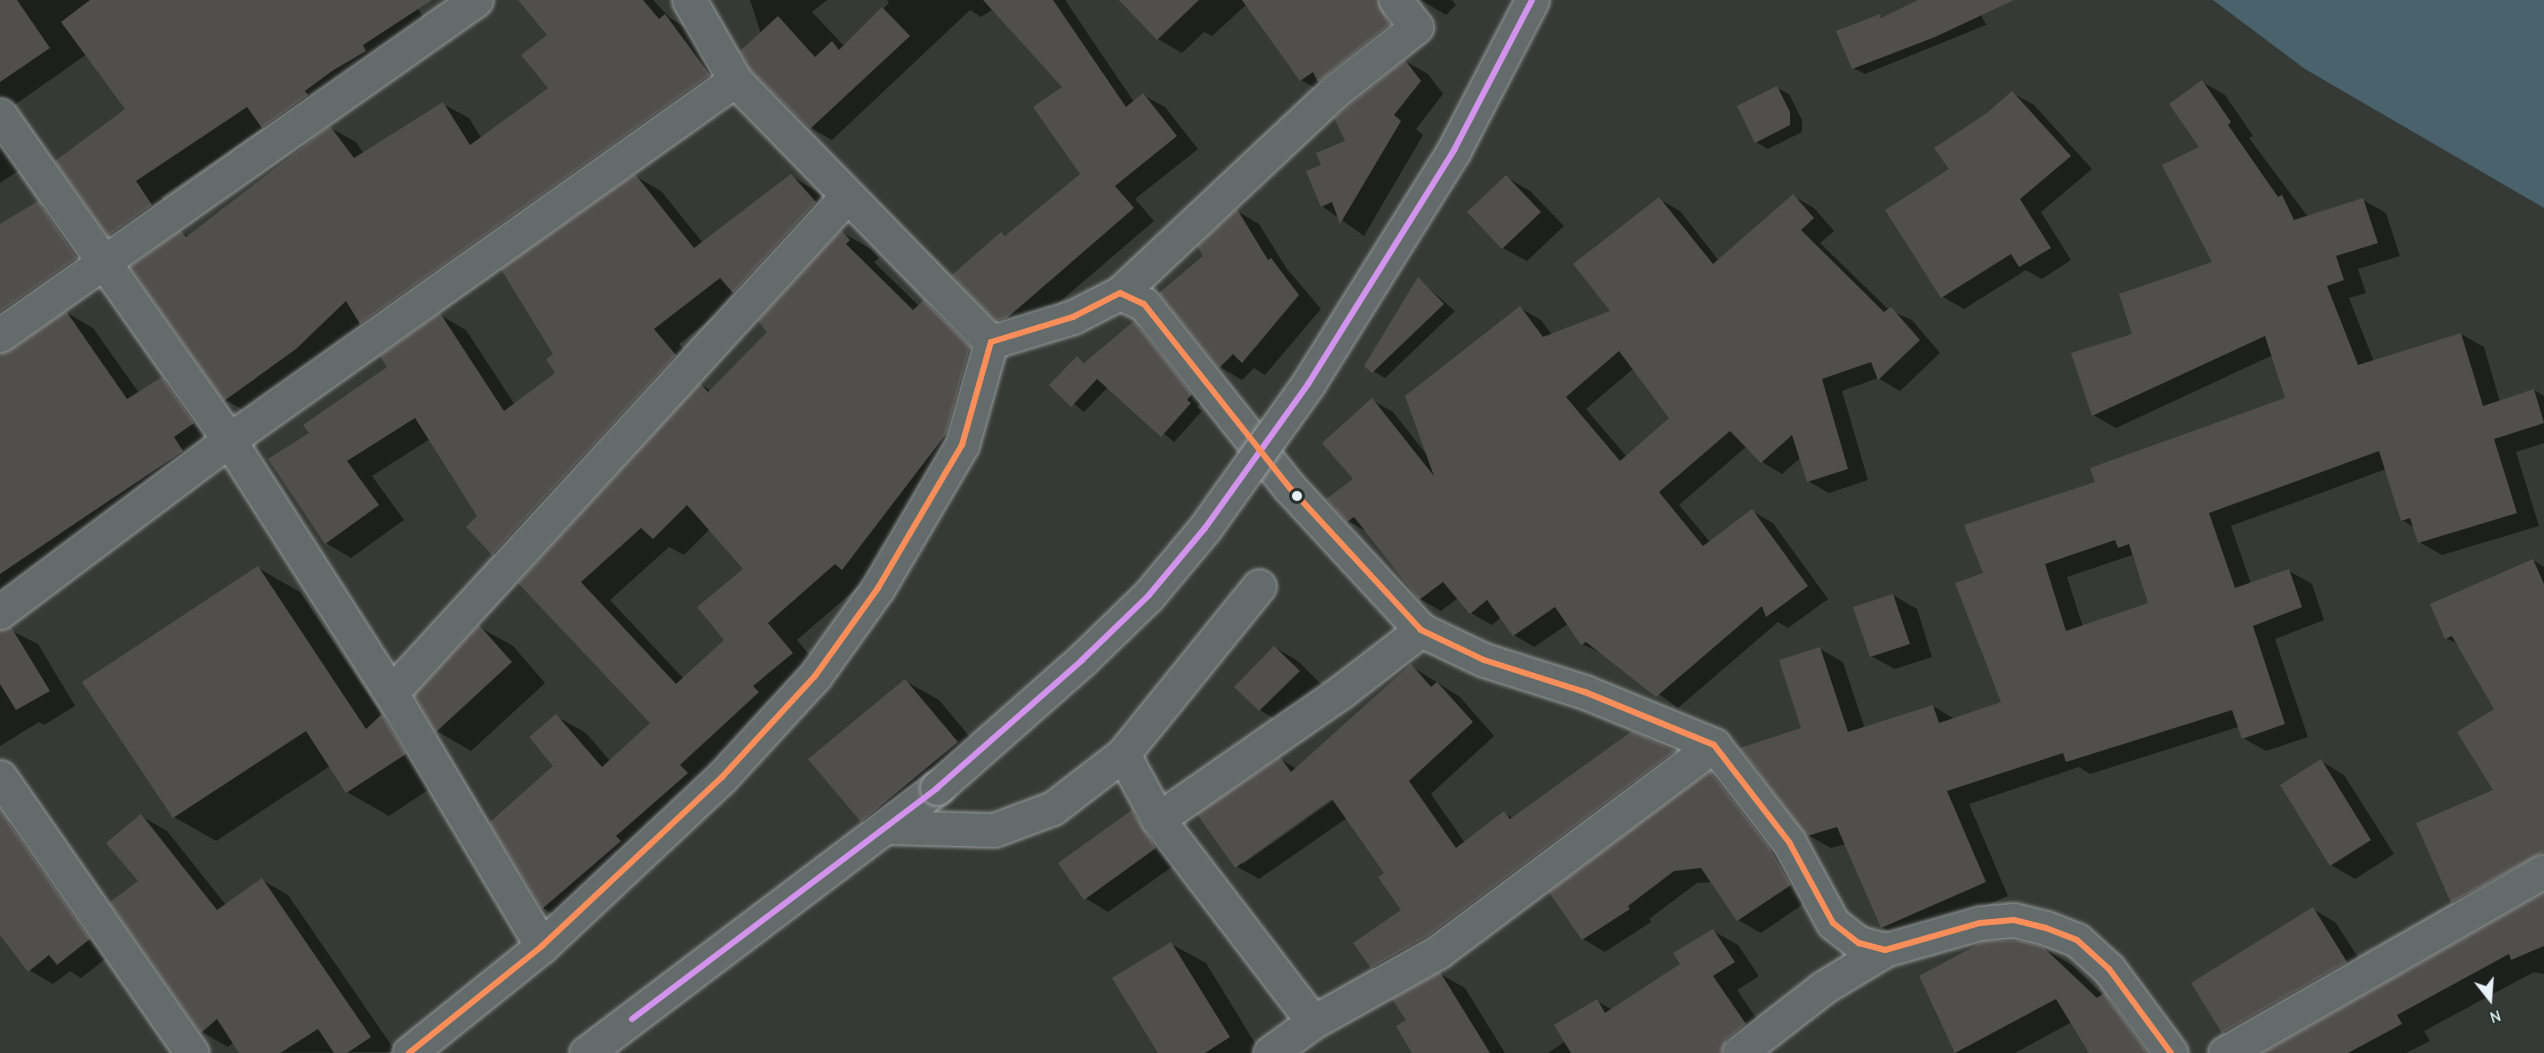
<!DOCTYPE html>
<style>
body{margin:0}
#map{position:relative;width:2544px;height:1053px;overflow:hidden;background:#363a36;font-family:"Comic Neue",sans-serif}
div>[style]{position:absolute}
.water>*{inset:0;background:#4a626c}
.shadow>*{inset:0;background:#0007}
.building>*{inset:0;background:#504f4b}
.roads{filter:drop-shadow(0 0 2px #9b9e9e) drop-shadow(0 0 2px #9b9e9e)}
.street>*{height:33px;margin:-16.5px;padding:0 16.5px;transform-origin:16.5px;border-radius:16.5px;background:#646b6b}
.secondary>*{height:33px;margin:-16.5px;padding:0 16.5px;transform-origin:16.5px;border-radius:16.5px;background:#646b6b}
.bridges{filter:drop-shadow(0 0 2px #9b9e9e) drop-shadow(0 0 2px #9b9e9e)}
.secondary-bridge>*{height:33px;margin:-16.5px;padding:0 16.5px;transform-origin:16.5px;border-radius:16.5px;background:#646b6b}
.bus-1>*{height:6px;margin:-3px;padding:0 3px;transform-origin:3px;border-radius:3px;background:#d193ec}
.bus-2>*{height:6px;margin:-3px;padding:0 3px;transform-origin:3px;border-radius:3px;background:#fa8e5a}
.dots>*{width:16px;height:16px;translate:-50% -50%;box-sizing:border-box;border:3px solid #26332d;border-radius:50%}
span{translate:-50% -50%;white-space:nowrap;text-align:center;line-height:1.15;-webkit-text-stroke:4.5px #26332d;paint-order:stroke}
.north{position:absolute;left:2460px;top:969px;width:60px;height:60px;-webkit-text-stroke:4px #26332d;paint-order:stroke;rotate:163deg;font-size:16px;font-weight:700;line-height:24px;text-align:center;color:#e8f1f8}
.north::after{content:'';display:block;margin:auto;width:21px;height:27px;background:#e8f1f8;clip-path:polygon(50% 0,100% 100%,50% 72%,0 100%)}
</style>
<div id="map">
<div class="water">
<div style="clip-path:polygon(2213px 0,2544px 0,2544px 208px,2305px 69px)"></div>
</div>
<div class="shadow">
<div style="clip-path:polygon(0 0,421px 0,415px 4px,432px 31px,288px 142px,264px 127px,161px 197px,177px 220px,135px 250px,109px 235px,127px 109px,87px 54px,6px 111px,27px 165px,0 183px)"></div>
<div style="clip-path:polygon(520px 0,653px 0,670px 18px,691px 31px,735px 90px,387px 337px,363px 324px,321px 363px,251px 414px,225px 400px,181px 232px,189px 237px,330px 128px,356px 142px,364px 154px,443px 104px,469px 118px,482px 139px,550px 88px,549px 35px)"></div>
<div style="clip-path:polygon(750px 0,827px 0,812px 12px,845px 47px,889px 3px,887px 0,1065px 0,1134px 102px,1143px 95px,1165px 107px,1198px 149px,1135px 199px,1154px 221px,1028px 329px,1019px 332px,997px 320px,1002px 234px,1006px 236px,1082px 174px,1064px 87px,993px 9px,981px 17px,970px 10px,832px 140px,811px 128px,751px 68px,761px 34px)"></div>
<div style="clip-path:polygon(1121px 0,1408px 0,1401px 17px,1325px 94px,1301px 80px,1247px 4px,1212px 36px,1204px 32px,1182px 53px,1158px 39px)"></div>
<div style="clip-path:polygon(1452px 0,1456px 5px,1446px 15px,1421px 0)"></div>
<div style="clip-path:polygon(1925px 0,1974px 0,1986px 25px,1865px 74px,1853px 68px,1879px 16px,1884px 18px)"></div>
<div style="clip-path:polygon(1405px 61px,1428px 74px,1443px 94px,1416px 129px,1423px 135px,1364px 236px,1322px 206px,1323px 166px,1347px 142px)"></div>
<div style="clip-path:polygon(evenodd,2202px 82px,2225px 95px,2253px 136px,2249px 138px,2308px 217px,2363px 200px,2386px 213px,2400px 256px,2358px 269px,2366px 293px,2349px 298px,2374px 362px,2461px 334px,2484px 347px,2500px 402px,2534px 390px,2544px 396px,2544px 443px,2516px 452px,2539px 526px,2442px 555px,2419px 542px,2415px 528px,2402px 520px,2386px 469px,2231px 526px,2251px 584px,2289px 571px,2312px 584px,2324px 620px,2275px 639px,2308px 737px,2266px 751px,2243px 738px,2238px 727px,2090px 774px,2079px 767px,1969px 804px,2008px 896px,1905px 940px,1882px 927px,1846px 844px,1831px 848px,1808px 835px,1803px 729px,1820px 649px,1843px 662px,1865px 729px,1933px 706px,1954px 719px,2003px 703px,1985px 573px,2096px 483px,2287px 399px,2273px 355px,2116px 428px,2093px 415px,2134px 335px,2214px 262px,2201px 148px,2202px 82px,2132px 555px,2150px 604px,2083px 627px,2067px 577px,2132px 555px)"></div>
<div style="clip-path:polygon(1777px 88px,1789px 94px,1802px 120px,1802px 132px,1768px 149px,1756px 142px)"></div>
<div style="clip-path:polygon(2012px 93px,2034px 105px,2092px 169px,2041px 212px,2071px 260px,2042px 279px,2026px 270px,1964px 309px,1943px 297px,1951px 170px,1988px 115px)"></div>
<div style="clip-path:polygon(635px 176px,661px 191px,703px 243px,791px 176px,816px 191px,840px 218px,679px 344px,701px 370px,518px 569px,493px 554px,468px 527px,479px 516px,430px 439px,372px 476px,404px 520px,351px 558px,326px 543px,311px 434px,389px 368px,440px 315px,466px 330px,515px 405px,557px 373px,555px 355px)"></div>
<div style="clip-path:polygon(1506px 177px,1530px 191px,1564px 226px,1527px 261px,1503px 248px)"></div>
<div style="clip-path:polygon(evenodd,1793px 196px,1814px 208px,1834px 231px,1820px 243px,1889px 310px,1912px 320px,1940px 353px,1900px 391px,1878px 378px,1842px 391px,1868px 480px,1829px 493px,1808px 481px,1801px 457px,1782px 474px,1762px 462px,1747px 446px,1679px 505px,1710px 542px,1752px 511px,1773px 523px,1828px 599px,1788px 628px,1778px 622px,1678px 708px,1605px 655px,1582px 644px,1568px 624px,1534px 647px,1514px 635px,1501px 617px,1492px 625px,1471px 613px,1458px 598px,1441px 611px,1420px 599px,1367px 532px,1348px 521px,1372px 400px,1393px 412px,1427px 455px,1520px 308px,1541px 320px,1552px 335px,1612px 311px,1659px 199px,1680px 211px,1719px 261px,1793px 196px,1634px 368px,1671px 418px,1627px 457px,1586px 409px,1634px 368px)"></div>
<div style="clip-path:polygon(38px 203px,65px 218px,103px 273px,15px 335px,7px 353px,67px 313px,93px 328px,139px 393px,162px 379px,188px 394px,220px 438px,9px 619px,8px 629px,38px 644px,75px 706px,44px 725px,39px 722px,0 746px,0 226px)"></div>
<div style="clip-path:polygon(1237px 211px,1259px 224px,1287px 269px,1321px 309px,1265px 375px,1254px 368px,1242px 380px,1220px 367px,1205px 256px)"></div>
<div style="clip-path:polygon(evenodd,841px 232px,871px 249px,879px 258px,874px 262px,919px 306px,924px 302px,954px 319px,999px 366px,865px 581px,797px 640px,822px 671px,573px 925px,543px 908px,492px 822px,555px 766px,556px 716px,586px 733px,610px 761px,652px 723px,520px 583px,701px 385px,711px 391px,769px 332px,841px 232px,710px 529px,745px 570px,726px 640px,684px 679px,610px 600px,669px 547px,684px 555px,710px 529px)"></div>
<div style="clip-path:polygon(1419px 280px,1455px 311px,1385px 378px,1373px 371px)"></div>
<div style="clip-path:polygon(1134px 323px,1145px 330px,1203px 402px,1197px 407px,1202px 411px,1174px 442px,1108px 387px,1084px 412px,1051px 385px,1077px 358px,1086px 363px)"></div>
<div style="clip-path:polygon(2533px 560px,2544px 567px,2544px 882px,2480px 918px,2452px 902px,2496px 791px,2496px 709px,2458px 644px,2446px 638px)"></div>
<div style="clip-path:polygon(258px 568px,300px 592px,383px 717px,424px 740px,446px 778px,389px 816px,347px 792px,330px 766px,216px 841px,174px 817px)"></div>
<div style="clip-path:polygon(1893px 595px,1917px 609px,1932px 657px,1895px 669px,1871px 656px)"></div>
<div style="clip-path:polygon(479px 627px,513px 646px,545px 683px,471px 751px,437px 731px,416px 696px)"></div>
<div style="clip-path:polygon(1274px 647px,1298px 661px,1322px 685px,1283px 724px,1260px 710px,1236px 687px)"></div>
<div style="clip-path:polygon(evenodd,1411px 666px,1460px 697px,1494px 736px,1431px 794px,1465px 843px,1504px 813px,1513px 818px,1632px 733px,1696px 765px,1394px 980px,1372px 967px,1403px 910px,1386px 873px,1347px 818px,1259px 879px,1236px 866px,1280px 759px,1297px 769px,1411px 666px,1337px 794px,1339px 796px,1243px 864px,1243px 860px,1337px 794px)"></div>
<div style="clip-path:polygon(905px 681px,939px 700px,991px 762px,896px 840px,862px 821px)"></div>
<div style="clip-path:polygon(2321px 761px,2344px 775px,2394px 854px,2355px 879px,2331px 865px)"></div>
<div style="clip-path:polygon(1711px 773px,1733px 786px,1812px 898px,1761px 933px,1738px 920px,1712px 882px,1697px 883px,1649px 919px,1651px 922px,1605px 952px,1583px 939px)"></div>
<div style="clip-path:polygon(1132px 812px,1156px 826px,1179px 862px,1108px 912px,1085px 898px)"></div>
<div style="clip-path:polygon(141px 816px,167px 831px,226px 905px,262px 880px,288px 895px,396px 1052px,241px 1053px,233px 1043px,228px 1047px,202px 1032px,140px 881px)"></div>
<div style="clip-path:polygon(6px 820px,30px 834px,113px 953px,81px 978px,70px 971px,53px 984px,29px 970px,0 928px,0 825px)"></div>
<div style="clip-path:polygon(2544px 894px,2544px 974px,2534px 972px,2424px 1031px,2430px 1041px,2406px 1053px,2263px 1053px)"></div>
<div style="clip-path:polygon(2313px 909px,2336px 923px,2370px 976px,2247px 1046px,2223px 1032px)"></div>
<div style="clip-path:polygon(1713px 931px,1738px 945px,1759px 976px,1737px 990px,1770px 1038px,1747px 1053px,1548px 1053px,1566px 1041px,1597px 1001px,1612px 1010px,1682px 964px)"></div>
<div style="clip-path:polygon(1171px 944px,1206px 963px,1261px 1053px,1160px 1053px)"></div>
<div style="clip-path:polygon(2043px 948px,2072px 965px,2103px 995px,2132px 1012px,2163px 1053px,2091px 1053px,2072px 1022px,2015px 1053px,1956px 1053px,1921px 977px)"></div>
<div style="clip-path:polygon(1440px 974px,1465px 988px,1505px 1053px,1414px 1053px,1408px 1021px)"></div>
</div>
<div class="building">
<div style="clip-path:polygon(0 0,17px 0,50px 48px,0 82px)"></div>
<div style="clip-path:polygon(90px 0,432px 0,363px 45px,366px 51px,332px 71px,305px 91px,308px 95px,262px 128px,247px 107px,136px 181px,152px 205px,108px 236px,55px 161px,125px 109px,61px 22px)"></div>
<div style="clip-path:polygon(518px 0,643px 0,659px 19px,665px 14px,710px 75px,360px 324px,346px 301px,296px 349px,224px 401px,130px 267px,181px 230px,186px 237px,330px 126px,354px 158px,443px 102px,470px 145px,548px 88px,521px 55px,547px 35px)"></div>
<div style="clip-path:polygon(983px 0,1053px 0,1126px 107px,1143px 93px,1177px 136px,1115px 186px,1134px 208px,1007px 318px,996px 321px,952px 275px,1001px 232px,1005px 236px,1080px 174px,1033px 107px,1062px 87px)"></div>
<div style="clip-path:polygon(1119px 0,1199px 0,1157px 40px)"></div>
<div style="clip-path:polygon(1242px 0,1378px 0,1390px 24px,1318px 82px,1313px 72px,1300px 81px)"></div>
<div style="clip-path:polygon(1918px 0,2014px 0,1935px 37px,1852px 69px,1836px 31px,1880px 14px,1881px 18px)"></div>
<div style="clip-path:polygon(882px 7px,910px 36px,810px 129px,750px 69px,740px 51px,778px 16px,815px 57px,832px 41px,839px 50px)"></div>
<div style="clip-path:polygon(1405px 60px,1421px 81px,1394px 115px,1401px 121px,1340px 224px,1332px 202px,1321px 207px,1306px 171px,1321px 165px,1316px 153px,1345px 141px,1334px 118px)"></div>
<div style="clip-path:polygon(evenodd,2202px 80px,2231px 122px,2228px 125px,2278px 197px,2282px 195px,2294px 220px,2363px 198px,2378px 243px,2336px 256px,2344px 280px,2327px 286px,2358px 365px,2461px 333px,2483px 406px,2534px 389px,2544px 423px,2494px 439px,2517px 513px,2418px 543px,2410px 518px,2401px 521px,2379px 451px,2209px 513px,2235px 588px,2289px 569px,2302px 607px,2253px 626px,2285px 724px,2242px 739px,2232px 710px,2066px 762px,2063px 753px,1947px 791px,1986px 882px,1881px 928px,1837px 827px,1807px 836px,1740px 748px,1801px 728px,1779px 660px,1820px 647px,1848px 732px,1933px 705px,1939px 723px,2001px 702px,1955px 583px,1983px 573px,1964px 525px,2095px 482px,2090px 468px,2285px 398px,2265px 336px,2092px 416px,2071px 353px,2132px 334px,2119px 294px,2212px 262px,2162px 165px,2199px 147px,2169px 104px,2202px 80px,2115px 540px,2118px 548px,2129px 544px,2148px 603px,2066px 631px,2045px 564px,2115px 540px)"></div>
<div style="clip-path:polygon(1777px 86px,1790px 112px,1790px 125px,1755px 143px,1737px 106px)"></div>
<div style="clip-path:polygon(2012px 91px,2071px 156px,2020px 199px,2051px 248px,2019px 267px,2011px 254px,1941px 298px,1885px 210px,1949px 169px,1934px 148px,1987px 113px)"></div>
<div style="clip-path:polygon(635px 174px,694px 248px,791px 174px,816px 202px,733px 293px,720px 278px,654px 329px,676px 355px,492px 555px,466px 527px,477px 516px,415px 418px,347px 461px,379px 505px,325px 544px,268px 459px,309px 433px,303px 425px,387px 367px,380px 356px,440px 313px,504px 411px,555px 373px,546px 359px,553px 354px,501px 269px)"></div>
<div style="clip-path:polygon(1506px 175px,1541px 212px,1502px 249px,1467px 212px)"></div>
<div style="clip-path:polygon(evenodd,1793px 194px,1814px 218px,1801px 230px,1884px 312px,1891px 307px,1920px 340px,1878px 380px,1871px 362px,1822px 379px,1848px 469px,1807px 482px,1792px 435px,1761px 463px,1730px 431px,1659px 492px,1703px 546px,1752px 509px,1808px 586px,1766px 617px,1762px 606px,1656px 697px,1586px 642px,1581px 645px,1555px 607px,1513px 636px,1487px 600px,1470px 614px,1443px 582px,1419px 600px,1354px 517px,1347px 522px,1326px 499px,1353px 479px,1322px 443px,1372px 398px,1434px 476px,1405px 396px,1520px 306px,1543px 337px,1610px 311px,1573px 264px,1659px 197px,1713px 264px,1793px 194px,1619px 351px,1669px 418px,1620px 461px,1566px 397px,1619px 351px)"></div>
<div style="clip-path:polygon(38px 201px,77px 258px,0 312px,0 224px)"></div>
<div style="clip-path:polygon(1237px 209px,1268px 260px,1271px 258px,1299px 295px,1242px 363px,1233px 354px,1219px 368px,1159px 293px,1203px 256px,1197px 246px)"></div>
<div style="clip-path:polygon(evenodd,841px 230px,850px 240px,846px 244px,913px 310px,924px 300px,970px 347px,946px 434px,842px 570px,835px 564px,768px 623px,793px 653px,753px 686px,759px 692px,680px 765px,688px 773px,616px 836px,621px 841px,542px 909px,490px 822px,553px 766px,529px 737px,556px 714px,602px 767px,650px 723px,518px 583px,700px 383px,708px 392px,767px 332px,758px 321px,841px 230px,687px 505px,743px 569px,697px 607px,724px 640px,676px 684px,581px 582px,641px 528px,653px 539px,687px 505px)"></div>
<div style="clip-path:polygon(1418px 277px,1444px 304px,1372px 373px,1364px 366px)"></div>
<div style="clip-path:polygon(66px 311px,127px 399px,162px 377px,194px 423px,174px 437px,183px 451px,0 574px,0 353px,11px 350px)"></div>
<div style="clip-path:polygon(1134px 321px,1192px 394px,1187px 400px,1191px 403px,1161px 437px,1097px 379px,1071px 407px,1049px 385px,1077px 356px,1084px 363px)"></div>
<div style="clip-path:polygon(2533px 559px,2544px 584px,2544px 852px,2451px 903px,2416px 823px,2493px 790px,2457px 732px,2494px 709px,2452px 636px,2445px 639px,2430px 604px)"></div>
<div style="clip-path:polygon(258px 566px,366px 729px,382px 714px,406px 754px,346px 793px,306px 731px,173px 818px,82px 682px)"></div>
<div style="clip-path:polygon(1893px 594px,1910px 644px,1870px 657px,1853px 607px)"></div>
<div style="clip-path:polygon(479px 625px,512px 662px,436px 732px,414px 695px)"></div>
<div style="clip-path:polygon(11px 627px,50px 691px,16px 710px,0 684px,0 630px)"></div>
<div style="clip-path:polygon(1274px 646px,1300px 671px,1259px 711px,1234px 687px)"></div>
<div style="clip-path:polygon(1411px 664px,1431px 687px,1437px 682px,1473px 722px,1409px 781px,1456px 848px,1504px 811px,1510px 819px,1632px 731px,1675px 751px,1428px 936px,1371px 968px,1353px 943px,1401px 910px,1378px 877px,1384px 873px,1332px 799px,1235px 868px,1197px 814px,1280px 757px,1291px 772px)"></div>
<div style="clip-path:polygon(905px 679px,958px 742px,861px 822px,808px 759px)"></div>
<div style="clip-path:polygon(2321px 759px,2371px 840px,2330px 866px,2280px 785px)"></div>
<div style="clip-path:polygon(1710px 771px,1769px 847px,1791px 885px,1737px 921px,1701px 868px,1674px 871px,1628px 906px,1630px 909px,1582px 940px,1549px 892px)"></div>
<div style="clip-path:polygon(0 810px,90px 939px,57px 965px,49px 955px,28px 972px,0 935px)"></div>
<div style="clip-path:polygon(1132px 810px,1156px 848px,1084px 900px,1058px 863px)"></div>
<div style="clip-path:polygon(141px 814px,217px 910px,262px 878px,371px 1037px,347px 1053px,334px 1053px,318px 1029px,280px 1053px,239px 1053px,217px 1019px,201px 1033px,110px 902px,138px 881px,106px 843px)"></div>
<div style="clip-path:polygon(2544px 893px,2544px 946px,2511px 960px,2509px 954px,2397px 1015px,2402px 1024px,2348px 1053px,2263px 1053px)"></div>
<div style="clip-path:polygon(2313px 907px,2347px 962px,2222px 1033px,2191px 983px)"></div>
<div style="clip-path:polygon(1713px 929px,1735px 962px,1713px 976px,1746px 1024px,1727px 1039px,1721px 1053px,1571px 1053px,1554px 1025px,1597px 999px,1605px 1013px,1680px 964px,1673px 953px)"></div>
<div style="clip-path:polygon(1984px 941px,2020px 941px,2043px 947px,2097px 998px,2104px 993px,2148px 1053px,2089px 1053px,2056px 999px,1955px 1053px,1919px 976px)"></div>
<div style="clip-path:polygon(1171px 942px,1230px 1037px,1205px 1053px,1158px 1053px,1112px 978px)"></div>
<div style="clip-path:polygon(1440px 972px,1490px 1053px,1412px 1053px,1396px 1026px,1406px 1020px,1392px 999px)"></div>
</div>
<div class="roads">
<div class="street">
<div style="left:689px;top:0;width:92px;rotate:60.1deg"></div>
<div style="left:735px;top:80px;width:366px;rotate:45.7deg"></div>
<div style="left:0;top:115px;width:398px;rotate:54.8deg"></div>
<div style="left:229px;top:440px;width:300px;rotate:57.4deg"></div>
<div style="left:391px;top:693px;width:295px;rotate:59.2deg"></div>
<div style="left:1120px;top:293px;width:294px;rotate:-43.2deg"></div>
<div style="left:1334px;top:92px;width:105px;rotate:-38.4deg"></div>
<div style="left:1416px;top:27px;width:34px;rotate:-127deg"></div>
<div style="left:0;top:335px;width:582px;rotate:-35.14deg"></div>
<div style="left:1259px;top:586px;width:216px;rotate:129deg"></div>
<div style="left:1123px;top:754px;width:74px;rotate:61.7deg"></div>
<div style="left:1158px;top:819px;width:255px;rotate:52.6deg"></div>
<div style="left:0;top:612px;width:286px;rotate:-36.9deg"></div>
<div style="left:229px;top:440px;width:621px;rotate:-35.43deg"></div>
<div style="left:391px;top:693px;width:673px;rotate:-47.47deg"></div>
<div style="left:0;top:777px;width:336px;rotate:55.2deg"></div>
<div style="left:1158px;top:819px;width:224px;rotate:-34.8deg"></div>
<div style="left:1342px;top:691px;width:100px;rotate:-37.7deg"></div>
<div style="left:888px;top:827px;width:106px;rotate:1.6deg"></div>
<div style="left:994px;top:830px;width:63px;rotate:-20.4deg"></div>
<div style="left:1053px;top:808px;width:88px;rotate:-37.6deg"></div>
<div style="left:409px;top:1053px;width:171px;rotate:-38.8deg"></div>
<div style="left:542px;top:946px;width:247px;rotate:-43.2deg"></div>
<div style="left:722px;top:777px;width:137px;rotate:-47.4deg"></div>
<div style="left:815px;top:676px;width:108px;rotate:-54.4deg"></div>
<div style="left:878px;top:588px;width:166px;rotate:-59.6deg"></div>
<div style="left:962px;top:445px;width:107px;rotate:-74.3deg"></div>
<div style="left:991px;top:342px;width:86px;rotate:-17deg"></div>
<div style="left:1073px;top:317px;width:53px;rotate:-27.1deg"></div>
<div style="left:1120px;top:293px;width:26px;rotate:25deg"></div>
<div style="left:1144px;top:304px;width:235px;rotate:51.6deg"></div>
<div style="left:1290px;top:488px;width:193px;rotate:47.3deg"></div>
<div style="left:1421px;top:630px;width:70px;rotate:25.5deg"></div>
<div style="left:1484px;top:660px;width:106px;rotate:17.6deg"></div>
<div style="left:1585px;top:692px;width:139px;rotate:22.3deg"></div>
<div style="left:1714px;top:745px;width:123px;rotate:52.3deg"></div>
<div style="left:1789px;top:842px;width:92px;rotate:61.5deg"></div>
<div style="left:1833px;top:923px;width:33px;rotate:38deg"></div>
<div style="left:1859px;top:943px;width:27px;rotate:15deg"></div>
<div style="left:1885px;top:950px;width:99px;rotate:-15.9deg"></div>
<div style="left:1980px;top:923px;width:34px;rotate:-5deg"></div>
<div style="left:2014px;top:920px;width:33px;rotate:14deg"></div>
<div style="left:2046px;top:928px;width:33px;rotate:21deg"></div>
<div style="left:2077px;top:940px;width:43px;rotate:42.2deg"></div>
<div style="left:2109px;top:969px;width:104px;rotate:53.6deg"></div>
<div style="left:1270px;top:1053px;width:53px;rotate:-35.8deg"></div>
<div style="left:1313px;top:1022px;width:143px;rotate:-29.2deg"></div>
<div style="left:1438px;top:952px;width:345px;rotate:-36.9deg"></div>
<div style="left:1739px;top:1053px;width:108px;rotate:-37.8deg"></div>
<div style="left:1824px;top:987px;width:71px;rotate:-31.2deg"></div>
<div style="left:2225px;top:1053px;width:367px;rotate:-29.7deg"></div>
</div>
<div class="secondary">
<div style="left:586px;top:1053px;width:440px;rotate:-37.1deg"></div>
</div>
</div>
<div class="bridges">
<div class="secondary-bridge">
<div style="left:937px;top:788px;width:193px;rotate:-41.4deg"></div>
<div style="left:1082px;top:660px;width:93px;rotate:-44.1deg"></div>
<div style="left:1149px;top:595px;width:87px;rotate:-50.1deg"></div>
<div style="left:1205px;top:528px;width:177px;rotate:-54.4deg"></div>
<div style="left:1308px;top:384px;width:276px;rotate:-58deg"></div>
<div style="left:1454px;top:150px;width:169px;rotate:-62.5deg"></div>
</div>
</div>
<div class="bus-1">
<div style="left:632px;top:1019px;width:383px;rotate:-37.1deg"></div>
<div style="left:937px;top:788px;width:193px;rotate:-41.4deg"></div>
<div style="left:1082px;top:660px;width:93px;rotate:-44.1deg"></div>
<div style="left:1149px;top:595px;width:87px;rotate:-50.1deg"></div>
<div style="left:1205px;top:528px;width:177px;rotate:-54.4deg"></div>
<div style="left:1308px;top:384px;width:276px;rotate:-58deg"></div>
<div style="left:1454px;top:150px;width:169px;rotate:-62.5deg"></div>
</div>
<div class="bus-2">
<div style="left:409px;top:1053px;width:171px;rotate:-38.8deg"></div>
<div style="left:542px;top:946px;width:247px;rotate:-43.2deg"></div>
<div style="left:722px;top:777px;width:137px;rotate:-47.4deg"></div>
<div style="left:815px;top:676px;width:108px;rotate:-54.4deg"></div>
<div style="left:878px;top:588px;width:166px;rotate:-59.6deg"></div>
<div style="left:962px;top:445px;width:107px;rotate:-74.3deg"></div>
<div style="left:991px;top:342px;width:86px;rotate:-17deg"></div>
<div style="left:1073px;top:317px;width:53px;rotate:-27.1deg"></div>
<div style="left:1120px;top:293px;width:26px;rotate:25deg"></div>
<div style="left:1144px;top:304px;width:235px;rotate:51.6deg"></div>
<div style="left:1290px;top:488px;width:193px;rotate:47.3deg"></div>
<div style="left:1421px;top:630px;width:70px;rotate:25.5deg"></div>
<div style="left:1484px;top:660px;width:106px;rotate:17.6deg"></div>
<div style="left:1585px;top:692px;width:139px;rotate:22.3deg"></div>
<div style="left:1714px;top:745px;width:123px;rotate:52.3deg"></div>
<div style="left:1789px;top:842px;width:92px;rotate:61.5deg"></div>
<div style="left:1833px;top:923px;width:33px;rotate:38deg"></div>
<div style="left:1859px;top:943px;width:27px;rotate:15deg"></div>
<div style="left:1885px;top:950px;width:99px;rotate:-15.9deg"></div>
<div style="left:1980px;top:923px;width:34px;rotate:-5deg"></div>
<div style="left:2014px;top:920px;width:33px;rotate:14deg"></div>
<div style="left:2046px;top:928px;width:33px;rotate:21deg"></div>
<div style="left:2077px;top:940px;width:43px;rotate:42.2deg"></div>
<div style="left:2109px;top:969px;width:104px;rotate:53.6deg"></div>
</div>
<div class="dots">
<div style="left:1297px;top:496px;background:#e8f1f8"></div>
</div>
<div class="north">N</div>
</div>
